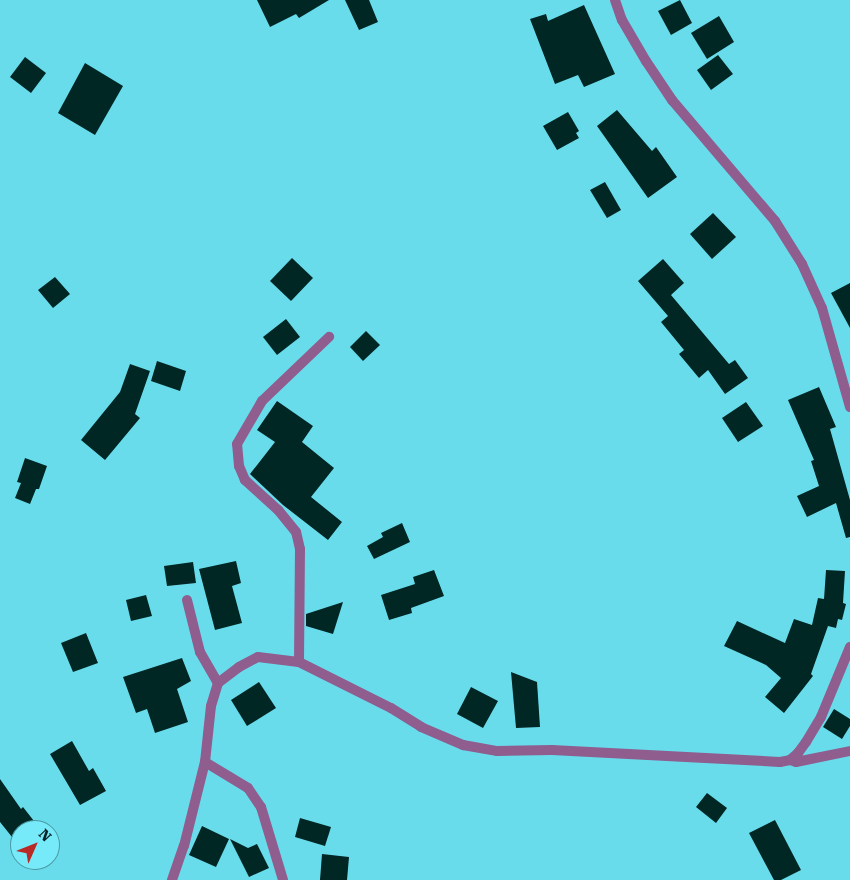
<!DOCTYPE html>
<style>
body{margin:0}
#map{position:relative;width:850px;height:880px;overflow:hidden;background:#69dcec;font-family:"Roboto Serif",serif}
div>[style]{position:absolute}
.building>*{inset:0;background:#002724}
.minor>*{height:10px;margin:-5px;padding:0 5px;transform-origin:5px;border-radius:5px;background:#8f5e8f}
span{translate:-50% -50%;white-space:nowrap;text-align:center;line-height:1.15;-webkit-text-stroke:5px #77eaf9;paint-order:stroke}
.north{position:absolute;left:10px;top:820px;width:50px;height:50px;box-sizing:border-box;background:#77eaf9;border:1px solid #4a99a3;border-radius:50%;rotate:46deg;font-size:14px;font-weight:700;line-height:20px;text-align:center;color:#062023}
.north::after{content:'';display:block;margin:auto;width:18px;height:22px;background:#b92a27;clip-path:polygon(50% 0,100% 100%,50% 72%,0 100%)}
</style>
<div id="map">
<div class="building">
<div style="clip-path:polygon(257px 0,329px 0,299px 18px,296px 14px,270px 27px)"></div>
<div style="clip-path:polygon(345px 0,369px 0,378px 22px,359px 30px)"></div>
<div style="clip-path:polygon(680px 0,692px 23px,671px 35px,658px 11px)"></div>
<div style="clip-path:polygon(584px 5px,615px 74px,584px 87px,578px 75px,555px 84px,530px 19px,546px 14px,548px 21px)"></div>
<div style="clip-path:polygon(719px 16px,734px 42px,707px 59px,691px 33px)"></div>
<div style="clip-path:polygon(718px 55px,733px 74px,711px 90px,697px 70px)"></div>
<div style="clip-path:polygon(25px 57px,46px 73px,31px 93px,10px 77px)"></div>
<div style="clip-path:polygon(85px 63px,123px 86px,95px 135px,58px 113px)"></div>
<div style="clip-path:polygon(617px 110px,652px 151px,656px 147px,677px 177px,648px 198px,597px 126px)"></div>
<div style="clip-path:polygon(568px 112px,579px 131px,576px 133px,579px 138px,557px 150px,543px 126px)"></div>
<div style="clip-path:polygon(605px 182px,621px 210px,607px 218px,590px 190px)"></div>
<div style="clip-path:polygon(713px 213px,736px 237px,712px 259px,690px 234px)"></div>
<div style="clip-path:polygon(292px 258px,313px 278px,291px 301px,270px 281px)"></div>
<div style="clip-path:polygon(663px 259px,684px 283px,671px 295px,729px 364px,735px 360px,748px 378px,725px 394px,708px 370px,699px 378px,679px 354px,684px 350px,661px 322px,668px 316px,638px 281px)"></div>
<div style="clip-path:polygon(55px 277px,70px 294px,53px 308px,38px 290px)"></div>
<div style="clip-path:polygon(850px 283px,850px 328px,831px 293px)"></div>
<div style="clip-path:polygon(286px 319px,300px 337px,277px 355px,263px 337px)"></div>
<div style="clip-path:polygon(366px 331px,380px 345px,363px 361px,350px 347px)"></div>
<div style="clip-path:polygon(157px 361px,186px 371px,180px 391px,151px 381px)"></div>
<div style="clip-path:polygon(130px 364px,150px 371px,135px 414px,140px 418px,105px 460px,81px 440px,120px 392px)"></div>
<div style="clip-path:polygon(819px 387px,836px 427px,830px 429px,850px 500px,850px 537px,846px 538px,836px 503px,807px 517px,797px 496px,819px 486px,811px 461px,814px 460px,788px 400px)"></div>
<div style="clip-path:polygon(277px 401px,313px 426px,302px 442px,334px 468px,311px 497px,342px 522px,328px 540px,283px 505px,250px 474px,275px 442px,257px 430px)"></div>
<div style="clip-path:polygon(746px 402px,763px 426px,738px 442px,722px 418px)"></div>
<div style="clip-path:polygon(25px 458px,47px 466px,39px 489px,36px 489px,30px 504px,15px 498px,21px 483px,17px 482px)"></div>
<div style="clip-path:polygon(402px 523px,410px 542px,374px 559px,367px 546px,383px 537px,381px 533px)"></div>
<div style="clip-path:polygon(236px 561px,241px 583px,232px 586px,242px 623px,215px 630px,199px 569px)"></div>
<div style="clip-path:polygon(193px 562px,196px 583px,167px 586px,164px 566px)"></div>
<div style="clip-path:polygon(434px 570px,444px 596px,411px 608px,412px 613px,389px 620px,381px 595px,415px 584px,413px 577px)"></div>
<div style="clip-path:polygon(826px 570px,845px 571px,843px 603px,846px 604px,842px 620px,838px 619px,836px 628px,828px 626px,811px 674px,813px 676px,784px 713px,765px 697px,781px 678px,766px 665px,724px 646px,737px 621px,785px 643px,794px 619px,812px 625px,818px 598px,824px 599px)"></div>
<div style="clip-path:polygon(146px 595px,152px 616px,131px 621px,126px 600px)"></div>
<div style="clip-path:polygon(343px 602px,333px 634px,306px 626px,306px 614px)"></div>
<div style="clip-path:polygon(86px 633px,98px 663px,73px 672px,61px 643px)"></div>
<div style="clip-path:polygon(182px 658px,191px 681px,177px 689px,188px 722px,155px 733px,147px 709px,136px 713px,123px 677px)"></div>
<div style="clip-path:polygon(511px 672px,537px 682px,540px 727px,516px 728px)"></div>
<div style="clip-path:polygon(259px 682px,276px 708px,247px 726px,231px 700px)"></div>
<div style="clip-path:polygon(471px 687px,498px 701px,483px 728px,457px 714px)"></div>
<div style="clip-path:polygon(834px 709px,850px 719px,850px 726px,842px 739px,823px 727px)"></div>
<div style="clip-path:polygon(72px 741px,89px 771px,93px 768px,106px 791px,80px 805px,50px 754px)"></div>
<div style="clip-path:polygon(0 779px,21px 809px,23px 807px,41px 830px,20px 830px,20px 847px,0 822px)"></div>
<div style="clip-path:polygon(707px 793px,727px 808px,716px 823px,696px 807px)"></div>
<div style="clip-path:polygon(300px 818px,331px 827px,325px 846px,295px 837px)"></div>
<div style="clip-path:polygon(775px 820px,801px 870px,781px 880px,774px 880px,749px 833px)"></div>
<div style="clip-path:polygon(202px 826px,229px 839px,216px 867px,189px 855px)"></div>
<div style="clip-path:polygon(230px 839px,248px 848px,257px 844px,269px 868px,249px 877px)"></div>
<div style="clip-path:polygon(322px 854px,349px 857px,347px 880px,320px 880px)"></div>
</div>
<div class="minor">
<div style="left:615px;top:0;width:21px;rotate:71deg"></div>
<div style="left:622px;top:20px;width:48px;rotate:59.7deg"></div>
<div style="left:646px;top:61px;width:47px;rotate:56.3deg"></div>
<div style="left:672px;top:100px;width:159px;rotate:49.6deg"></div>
<div style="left:775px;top:221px;width:51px;rotate:57.9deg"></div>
<div style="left:802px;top:264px;width:48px;rotate:65.6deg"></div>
<div style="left:822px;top:308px;width:103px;rotate:74.2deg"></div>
<div style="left:187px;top:600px;width:54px;rotate:76deg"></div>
<div style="left:200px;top:652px;width:36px;rotate:60deg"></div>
<div style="left:299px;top:662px;width:113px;rotate:-89.5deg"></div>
<div style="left:300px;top:549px;width:17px;rotate:-103deg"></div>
<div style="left:296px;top:532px;width:28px;rotate:-129deg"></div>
<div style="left:278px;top:510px;width:45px;rotate:-137.7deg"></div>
<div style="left:245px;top:480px;width:15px;rotate:-113deg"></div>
<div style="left:239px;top:466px;width:22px;rotate:-95deg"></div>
<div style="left:237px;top:444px;width:50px;rotate:-59.8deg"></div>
<div style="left:262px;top:401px;width:93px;rotate:-43.7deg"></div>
<div style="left:790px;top:760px;width:6px;rotate:18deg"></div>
<div style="left:796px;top:762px;width:55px;rotate:-11.5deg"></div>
<div style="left:205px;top:762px;width:50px;rotate:31.2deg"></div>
<div style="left:248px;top:788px;width:23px;rotate:56deg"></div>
<div style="left:261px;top:807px;width:76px;rotate:73.2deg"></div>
<div style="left:172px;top:880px;width:36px;rotate:-71deg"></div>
<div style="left:184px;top:846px;width:87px;rotate:-76deg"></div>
<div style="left:205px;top:762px;width:56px;rotate:-83.9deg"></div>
<div style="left:211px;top:706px;width:24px;rotate:-73deg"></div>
<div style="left:218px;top:683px;width:26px;rotate:-37deg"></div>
<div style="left:239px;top:667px;width:21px;rotate:-28deg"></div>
<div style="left:258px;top:657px;width:41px;rotate:7deg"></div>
<div style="left:299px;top:662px;width:103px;rotate:26.6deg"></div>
<div style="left:391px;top:708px;width:36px;rotate:32deg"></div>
<div style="left:421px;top:727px;width:46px;rotate:23.2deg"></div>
<div style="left:463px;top:745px;width:35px;rotate:10deg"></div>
<div style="left:497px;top:751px;width:55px;rotate:-1deg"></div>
<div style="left:552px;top:750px;width:228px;rotate:3deg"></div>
<div style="left:780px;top:762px;width:10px;rotate:-11deg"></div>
<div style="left:790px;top:760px;width:11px;rotate:-41deg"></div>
<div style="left:798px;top:753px;width:14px;rotate:-54deg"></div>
<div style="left:806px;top:742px;width:29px;rotate:-59deg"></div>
<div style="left:821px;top:717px;width:76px;rotate:-67.5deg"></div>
</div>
<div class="north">N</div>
</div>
